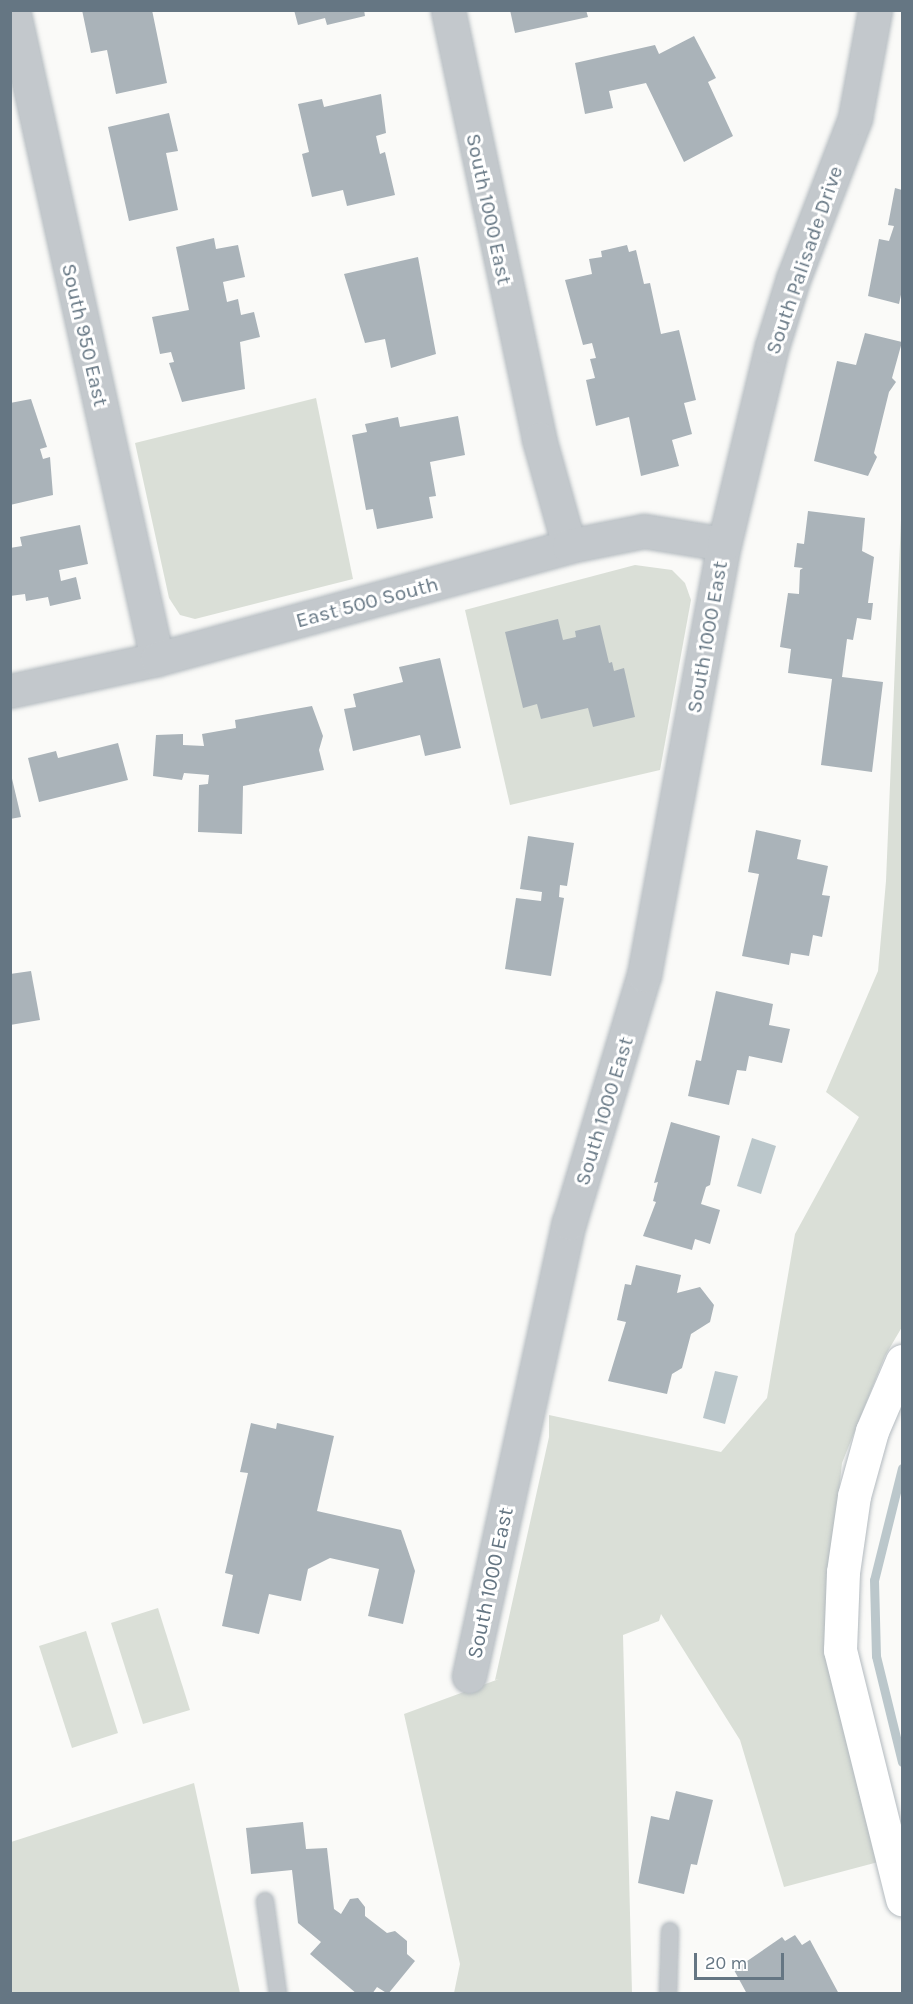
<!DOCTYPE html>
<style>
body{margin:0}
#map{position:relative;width:913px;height:2004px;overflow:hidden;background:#fafaf8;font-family:Karla,sans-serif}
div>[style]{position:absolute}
.green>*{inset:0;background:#dadfd7}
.water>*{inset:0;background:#bbc7cb}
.stream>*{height:9px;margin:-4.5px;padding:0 4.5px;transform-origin:4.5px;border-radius:4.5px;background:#bbc7cb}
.building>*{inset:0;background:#aab3b9}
.roads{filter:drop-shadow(0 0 2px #b3babf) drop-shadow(0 0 2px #b3babf)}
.lane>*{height:16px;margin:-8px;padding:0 8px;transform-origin:8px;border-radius:8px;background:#c3c8cc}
.street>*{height:33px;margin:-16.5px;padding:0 16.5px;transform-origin:16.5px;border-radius:16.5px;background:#c3c8cc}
.secondary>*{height:33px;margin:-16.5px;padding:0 16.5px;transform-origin:16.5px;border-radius:16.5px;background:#fff}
span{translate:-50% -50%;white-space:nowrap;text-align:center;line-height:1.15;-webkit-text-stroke:6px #fff;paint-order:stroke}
.street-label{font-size:21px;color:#657683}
.frame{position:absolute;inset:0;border:12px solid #657683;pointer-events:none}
.scale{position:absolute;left:694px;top:1953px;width:90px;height:27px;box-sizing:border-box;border:3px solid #657683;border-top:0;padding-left:8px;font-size:18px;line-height:21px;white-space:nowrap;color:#657683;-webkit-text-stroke:4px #fff;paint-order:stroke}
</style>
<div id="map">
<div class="green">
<div style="clip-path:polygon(316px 398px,353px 579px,195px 619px,180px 615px,169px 598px,135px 443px)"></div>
<div style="clip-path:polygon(902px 495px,902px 1327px,885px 1356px,842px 1463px,827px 1604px,882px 1861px,784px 1887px,740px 1740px,661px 1614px,659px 1621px,623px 1635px,632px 1993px,454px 1993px,460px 1964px,404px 1714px,499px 1679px,495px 1680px,549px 1437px,549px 1415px,721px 1452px,767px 1398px,795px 1234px,859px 1117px,826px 1092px,878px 971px,886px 881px)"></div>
<div style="clip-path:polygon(635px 565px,672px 570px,685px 583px,691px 600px,660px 770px,510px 805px,465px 610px)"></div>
<div style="clip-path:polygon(158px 1608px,190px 1710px,143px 1724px,111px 1623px)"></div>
<div style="clip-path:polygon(86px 1631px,118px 1733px,72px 1748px,39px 1646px)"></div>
<div style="clip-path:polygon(194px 1783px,240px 1993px,11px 1993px,11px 1842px)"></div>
</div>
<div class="water">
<div style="clip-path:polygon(752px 1138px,776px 1146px,761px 1194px,737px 1186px)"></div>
<div style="clip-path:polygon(715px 1371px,738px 1376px,725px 1424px,703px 1418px)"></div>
</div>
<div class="stream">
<div style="left:902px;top:1468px;width:115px;rotate:104deg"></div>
<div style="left:874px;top:1580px;width:76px;rotate:88.5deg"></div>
<div style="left:876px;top:1656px;width:109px;rotate:76.2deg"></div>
</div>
<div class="building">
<div style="clip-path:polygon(82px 10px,152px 10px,167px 83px,116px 94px,107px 50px,91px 53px)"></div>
<div style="clip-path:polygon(294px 10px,364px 10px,365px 16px,327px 25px,325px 18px,298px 25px)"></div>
<div style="clip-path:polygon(510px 10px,586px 10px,588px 17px,515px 33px)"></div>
<div style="clip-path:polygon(694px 36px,716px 78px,708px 82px,733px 136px,684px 162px,646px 83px,609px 91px,613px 108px,585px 114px,575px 63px,655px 45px,659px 54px)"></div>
<div style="clip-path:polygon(381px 94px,386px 133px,376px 136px,380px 154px,385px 152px,395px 195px,347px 206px,343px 190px,312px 197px,302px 154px,309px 152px,298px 104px,322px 99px,324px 107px)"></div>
<div style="clip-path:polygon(169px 113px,178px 151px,166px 153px,178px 210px,129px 221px,108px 127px)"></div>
<div style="clip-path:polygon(895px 188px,902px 190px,902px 290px,899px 304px,868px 296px,879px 239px,889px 241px,894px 226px,888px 225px)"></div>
<div style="clip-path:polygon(214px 238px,216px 249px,238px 245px,245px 277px,223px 282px,227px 302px,238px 299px,241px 315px,254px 312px,260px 337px,240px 342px,245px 389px,182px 402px,169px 363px,174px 362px,171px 352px,160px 354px,152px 317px,189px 310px,176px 247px)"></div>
<div style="clip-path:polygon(627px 245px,629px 252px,636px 250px,644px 284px,650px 283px,661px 334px,679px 330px,696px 400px,684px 403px,692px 434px,672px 440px,679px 466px,641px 476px,629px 417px,596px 426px,586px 380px,595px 378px,590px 359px,596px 358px,592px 343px,583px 345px,565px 280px,592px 274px,589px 259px,602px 257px,601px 251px)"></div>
<div style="clip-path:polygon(418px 257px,436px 354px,391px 368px,385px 339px,365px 343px,344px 274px)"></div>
<div style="clip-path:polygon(865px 333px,902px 342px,892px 378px,896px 382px,889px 392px,874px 453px,877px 457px,868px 476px,814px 461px,837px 361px,856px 365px)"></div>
<div style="clip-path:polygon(31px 399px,47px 447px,40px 449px,43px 459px,50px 457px,53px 495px,10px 505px,10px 403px)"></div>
<div style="clip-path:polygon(458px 416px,465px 455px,430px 462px,436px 496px,429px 497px,433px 518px,377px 529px,373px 509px,366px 510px,352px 435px,367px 432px,365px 424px,398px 417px,400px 427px)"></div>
<div style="clip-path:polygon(808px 511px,865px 518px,862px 551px,874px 557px,868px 603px,873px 603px,871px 620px,857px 618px,853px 640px,847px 639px,842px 677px,883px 682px,872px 772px,821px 765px,832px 679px,788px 673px,791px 649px,780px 647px,788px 593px,799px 594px,800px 570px,803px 568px,794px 567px,797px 543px,804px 544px)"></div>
<div style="clip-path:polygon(80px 525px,88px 564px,59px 570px,61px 581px,76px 577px,81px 599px,50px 606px,48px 597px,26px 601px,25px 594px,10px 596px,10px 548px,22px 546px,20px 537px)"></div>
<div style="clip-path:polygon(558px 619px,563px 640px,576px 637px,575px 631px,600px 625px,609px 663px,612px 662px,614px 671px,624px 668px,635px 717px,593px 727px,588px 708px,541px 719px,537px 704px,523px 708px,505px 632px)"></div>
<div style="clip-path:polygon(440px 658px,461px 748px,425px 756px,420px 735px,353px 751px,344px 709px,356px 707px,353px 694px,403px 682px,399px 667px)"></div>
<div style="clip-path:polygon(312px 706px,323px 736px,319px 750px,324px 770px,243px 786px,242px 834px,198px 832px,199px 785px,208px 784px,209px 775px,184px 773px,182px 780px,153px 776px,156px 735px,183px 734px,183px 745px,204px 746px,202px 734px,236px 728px,235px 720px)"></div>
<div style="clip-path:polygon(118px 743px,128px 780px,39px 802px,28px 758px,56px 751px,58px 758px)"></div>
<div style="clip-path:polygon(10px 770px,21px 817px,10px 819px)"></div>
<div style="clip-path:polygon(756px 830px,801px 840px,797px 859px,828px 866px,822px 895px,830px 896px,822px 937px,813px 935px,809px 956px,791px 953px,789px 965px,742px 956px,759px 874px,748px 872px)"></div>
<div style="clip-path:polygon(528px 836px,574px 843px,567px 886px,560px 885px,559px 897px,564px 898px,551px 976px,505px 969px,516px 898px,541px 901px,542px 892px,520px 889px)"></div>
<div style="clip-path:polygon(31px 971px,40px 1020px,10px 1025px,10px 974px)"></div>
<div style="clip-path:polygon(716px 991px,773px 1004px,769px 1025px,790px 1029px,782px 1063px,749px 1056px,746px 1071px,737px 1070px,729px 1105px,688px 1096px,696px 1060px,701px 1061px)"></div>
<div style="clip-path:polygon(671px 1122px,720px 1136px,710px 1185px,706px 1187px,701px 1204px,720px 1210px,710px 1244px,695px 1239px,692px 1250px,643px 1236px,656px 1202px,653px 1201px,658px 1182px,654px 1183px)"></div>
<div style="clip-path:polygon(636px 1265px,681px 1275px,677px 1293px,700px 1287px,714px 1305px,710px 1322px,691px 1334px,682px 1368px,672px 1374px,667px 1394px,608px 1381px,626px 1322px,617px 1320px,625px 1284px,631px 1285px)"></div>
<div style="clip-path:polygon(251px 1423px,276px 1429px,277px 1423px,334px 1436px,317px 1511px,401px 1530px,415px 1571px,403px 1624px,368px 1616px,379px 1569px,330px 1558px,308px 1569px,301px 1601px,269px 1594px,259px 1634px,222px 1626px,233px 1575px,225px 1573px,248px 1473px,240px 1472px)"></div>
<div style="clip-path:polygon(676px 1791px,713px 1800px,697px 1865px,691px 1864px,684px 1894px,638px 1883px,651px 1816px,669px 1820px)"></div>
<div style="clip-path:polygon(303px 1822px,306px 1849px,327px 1848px,334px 1909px,341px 1914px,350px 1899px,358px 1898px,365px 1907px,365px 1916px,387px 1933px,395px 1931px,407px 1941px,407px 1954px,415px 1961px,388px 1994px,377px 1987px,372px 1994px,357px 1994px,310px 1954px,321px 1942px,298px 1923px,292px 1870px,251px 1874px,246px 1828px)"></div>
<div style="clip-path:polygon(795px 1935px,802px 1945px,810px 1940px,839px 1994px,747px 1994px,734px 1970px,782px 1937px,785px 1941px)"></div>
</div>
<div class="roads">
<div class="lane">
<div style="left:265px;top:1901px;width:94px;rotate:82deg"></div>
<div style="left:668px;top:1994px;width:63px;rotate:-88.2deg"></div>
</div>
<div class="street">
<div style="left:13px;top:10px;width:665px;rotate:77.49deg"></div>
<div style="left:448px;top:10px;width:439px;rotate:78deg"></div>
<div style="left:539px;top:439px;width:111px;rotate:74.3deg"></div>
<div style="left:10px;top:691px;width:150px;rotate:-12.3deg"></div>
<div style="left:157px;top:659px;width:427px;rotate:-15.3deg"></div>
<div style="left:569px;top:546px;width:76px;rotate:-11.3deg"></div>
<div style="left:644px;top:531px;width:81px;rotate:9.2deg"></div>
<div style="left:469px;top:1676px;width:464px;rotate:-77.6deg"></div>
<div style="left:569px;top:1223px;width:259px;rotate:-73.2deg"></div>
<div style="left:644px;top:975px;width:438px;rotate:-79.5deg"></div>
<div style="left:724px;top:544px;width:204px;rotate:-76.4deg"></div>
<div style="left:772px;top:346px;width:70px;rotate:-72.6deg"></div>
<div style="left:793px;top:279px;width:173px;rotate:-68.9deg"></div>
<div style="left:855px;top:118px;width:110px;rotate:-79.5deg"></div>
</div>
<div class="secondary">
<div style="left:902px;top:1361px;width:76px;rotate:113.2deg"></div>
<div style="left:872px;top:1431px;width:67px;rotate:105.5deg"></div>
<div style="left:854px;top:1496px;width:77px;rotate:98.2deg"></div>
<div style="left:843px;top:1572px;width:78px;rotate:92.2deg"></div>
<div style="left:840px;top:1650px;width:257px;rotate:76deg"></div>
</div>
</div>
<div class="street-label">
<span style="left:489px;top:209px;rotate:78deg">South 1000 East</span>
<span style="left:804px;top:260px;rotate:-71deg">South Palisade Drive</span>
<span style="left:85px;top:335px;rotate:77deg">South 950 East</span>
<span style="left:367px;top:602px;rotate:-15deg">East 500 South</span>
<span style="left:707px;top:637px;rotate:-80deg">South 1000 East</span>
<span style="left:604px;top:1111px;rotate:-73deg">South 1000 East</span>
<span style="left:490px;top:1583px;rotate:-78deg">South 1000 East</span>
</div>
<div class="frame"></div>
<div class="scale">20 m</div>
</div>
